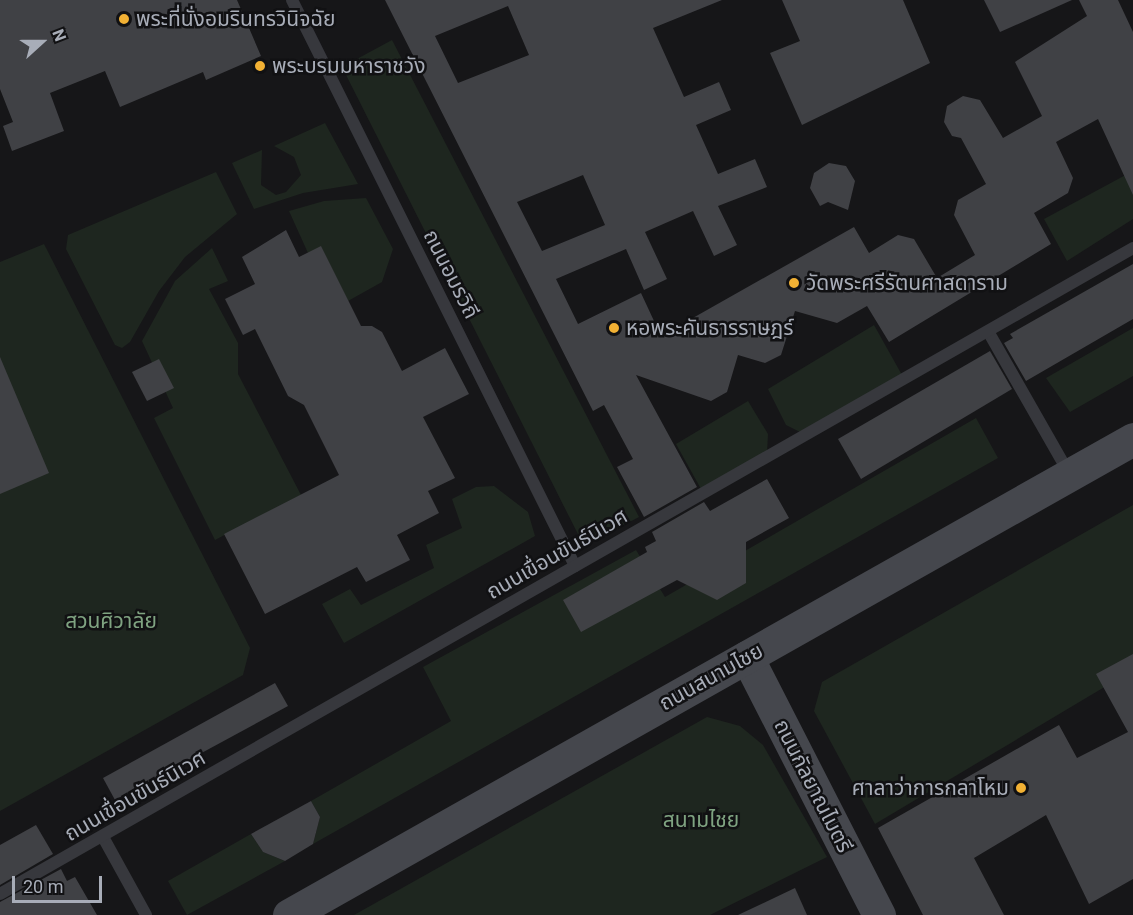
<!DOCTYPE html>
<meta charset="utf-8">
<style>
body{margin:0}
#map{position:relative;width:1133px;height:915px;overflow:hidden;background:#161618;font-family:Roboto,"Noto Sans Thai",sans-serif}
div>[style]{position:absolute}
.green>*{inset:0;background:#1e261f}
.building>*{inset:0;background:#404145}
.service>*{height:12px;margin:-6px;padding:0 6px;transform-origin:6px;border-radius:6px;background:#37383d}
.secondary>*{height:33px;margin:-16.5px;padding:0 16.5px;transform-origin:16.5px;border-radius:16.5px;background:#45474d}
.dots>*{width:16px;height:16px;translate:-50% -50%;box-sizing:border-box;border:3px solid #111113;border-radius:50%}
span{translate:-50% -50%;white-space:nowrap;text-align:center;line-height:1.15;-webkit-text-stroke:5px #111113;paint-order:stroke}
.poi-label{font-size:21px;color:#a8adb8}
.left{translate:0 -50%;text-align:left}
.right{translate:-100% -50%;text-align:right}
.street-label{font-size:21px;color:#a8adb8}
.park-label{font-size:21px;color:#7fa381}
.north{position:absolute;left:12px;top:12px;width:60px;height:60px;-webkit-text-stroke:4px #111113;paint-order:stroke;rotate:69deg;font-size:16px;font-weight:700;line-height:24px;text-align:center;color:#a8adb8}
.north::after{content:'';display:block;margin:auto;width:21px;height:27px;background:#a8adb8;clip-path:polygon(50% 0,100% 100%,50% 72%,0 100%)}
.scale{position:absolute;left:12px;top:876px;width:90px;height:27px;box-sizing:border-box;border:3px solid #a8adb8;border-top:0;padding-left:8px;font-size:18px;line-height:21px;white-space:nowrap;color:#a8adb8;-webkit-text-stroke:4px #111113;paint-order:stroke}
</style>
<div id="map">
<div class="green">
<div style="clip-path:polygon(392px 40px,639px 517px,584px 546px,342px 67px)"></div>
<div style="clip-path:polygon(325px 123px,358px 184px,303px 193px,254px 209px,232px 163px,262px 150px,261px 185px,276px 195px,286px 192px,301px 175px,294px 157px,274px 146px)"></div>
<div style="clip-path:polygon(1133px 171px,1133px 219px,1067px 261px,1044px 219px)"></div>
<div style="clip-path:polygon(216px 172px,237px 214px,185px 257px,159px 291px,130px 342px,122px 348px,115px 345px,66px 249px,68px 235px)"></div>
<div style="clip-path:polygon(366px 198px,393px 249px,382px 282px,348px 301px,321px 247px,308px 253px,289px 211px,324px 201px)"></div>
<div style="clip-path:polygon(44px 244px,250px 648px,243px 675px,0 811px,0 262px)"></div>
<div style="clip-path:polygon(212px 248px,228px 281px,209px 289px,238px 343px,238px 374px,301px 495px,215px 540px,154px 418px,173px 408px,142px 341px,175px 281px)"></div>
<div style="clip-path:polygon(874px 325px,902px 375px,802px 433px,786px 425px,768px 389px)"></div>
<div style="clip-path:polygon(1133px 328px,1133px 376px,1070px 412px,1046px 378px)"></div>
<div style="clip-path:polygon(748px 401px,768px 434px,767px 453px,701px 489px,676px 444px)"></div>
<div style="clip-path:polygon(976px 418px,998px 458px,313px 844px,320px 817px,311px 801px,451px 721px,423px 667px,636px 550px,665px 597px)"></div>
<div style="clip-path:polygon(494px 486px,528px 512px,535px 536px,344px 643px,322px 604px,350px 589px,361px 605px,434px 568px,426px 545px,462px 528px,452px 499px,476px 487px)"></div>
<div style="clip-path:polygon(1133px 505px,1133px 670px,875px 824px,814px 711px,822px 682px)"></div>
<div style="clip-path:polygon(707px 717px,740px 726px,763px 745px,827px 857px,710px 915px,354px 915px)"></div>
<div style="clip-path:polygon(251px 834px,263px 852px,285px 861px,187px 915px,168px 881px)"></div>
</div>
<div class="building">
<div style="clip-path:polygon(0 0,237px 0,261px 56px,206px 80px,203px 72px,120px 107px,105px 71px,50px 93px,64px 131px,12px 151px,3px 126px,13px 122px,0 89px)"></div>
<div style="clip-path:polygon(evenodd,385px 0,722px 0,653px 28px,684px 97px,719px 82px,731px 110px,696px 125px,718px 174px,755px 159px,767px 187px,718px 206px,737px 245px,714px 256px,693px 211px,645px 232px,667px 279px,644px 290px,626px 249px,556px 279px,578px 324px,641px 293px,661px 336px,854px 227px,869px 253px,898px 235px,914px 239px,937px 278px,975px 255px,954px 215px,958px 200px,986px 184px,961px 138px,952px 136px,944px 122px,947px 106px,963px 96px,980px 100px,1003px 138px,1042px 116px,1015px 62px,1087px 16px,1079px 0,1118px 0,1133px 32px,1133px 195px,1098px 119px,1056px 142px,1073px 178px,1068px 193px,1034px 213px,1051px 244px,889px 342px,867px 306px,837px 323px,795px 311px,781px 355px,765px 363px,738px 355px,727px 392px,711px 401px,636px 375px,697px 487px,644px 517px,617px 467px,633px 459px,604px 405px,593px 411px,385px 0,508px 6px,529px 55px,458px 83px,435px 36px,508px 6px,385px 0,583px 175px,605px 225px,542px 251px,517px 202px,583px 175px)"></div>
<div style="clip-path:polygon(782px 0,903px 0,930px 63px,802px 125px,770px 53px,800px 41px)"></div>
<div style="clip-path:polygon(984px 0,1072px 0,1000px 32px)"></div>
<div style="clip-path:polygon(829px 163px,846px 166px,855px 181px,848px 210px,828px 202px,820px 206px,810px 188px,814px 173px)"></div>
<div style="clip-path:polygon(286px 230px,299px 257px,321px 246px,361px 326px,372px 326px,382px 332px,402px 371px,445px 348px,469px 394px,423px 417px,455px 478px,428px 491px,439px 513px,397px 535px,410px 560px,366px 582px,357px 567px,265px 614px,224px 534px,339px 475px,304px 405px,288px 396px,255px 329px,243px 335px,225px 299px,255px 284px,242px 257px)"></div>
<div style="clip-path:polygon(1133px 264px,1133px 319px,1026px 381px,1004px 343px,1013px 338px,1010px 334px)"></div>
<div style="clip-path:polygon(990px 351px,1012px 389px,861px 479px,838px 439px)"></div>
<div style="clip-path:polygon(0 357px,49px 473px,0 494px)"></div>
<div style="clip-path:polygon(159px 359px,174px 388px,147px 401px,132px 372px)"></div>
<div style="clip-path:polygon(767px 479px,789px 518px,746px 542px,746px 583px,717px 600px,677px 580px,581px 632px,563px 600px,647px 552px,645px 547px,656px 541px,652px 532px,704px 502px,710px 511px)"></div>
<div style="clip-path:polygon(1133px 654px,1133px 879px,1089px 904px,1046px 815px,974px 858px,1004px 915px,923px 915px,878px 828px,1059px 725px,1077px 758px,1128px 732px,1096px 674px)"></div>
<div style="clip-path:polygon(275px 683px,288px 706px,115px 800px,103px 778px)"></div>
<div style="clip-path:polygon(311px 801px,320px 817px,313px 844px,285px 861px,263px 852px,251px 834px)"></div>
<div style="clip-path:polygon(36px 825px,53px 854px,0 885px,0 845px)"></div>
<div style="clip-path:polygon(61px 869px,67px 881px,75px 877px,97px 915px,0 915px,0 902px)"></div>
<div style="clip-path:polygon(795px 888px,807px 915px,738px 915px)"></div>
</div>
<div class="service">
<div style="left:292px;top:0;width:633px;rotate:63.43deg"></div>
<div style="left:989px;top:333px;width:161px;rotate:60.3deg"></div>
<div style="left:103px;top:837px;width:89px;rotate:61.1deg"></div>
<div style="left:0;top:894px;width:1304px;rotate:-29.69deg"></div>
</div>
<div class="secondary">
<div style="left:747px;top:657px;width:290px;rotate:62.9deg"></div>
<div style="left:289px;top:915px;width:969px;rotate:-29.42deg"></div>
</div>
<div class="dots">
<div style="left:124px;top:19px;background:#f2b134"></div>
<div style="left:260px;top:66px;background:#f2b134"></div>
<div style="left:794px;top:283px;background:#f2b134"></div>
<div style="left:614px;top:328px;background:#f2b134"></div>
<div style="left:1021px;top:788px;background:#f2b134"></div>
</div>
<div class="poi-label">
<span class="left" style="left:136px;top:19px">พระที่นั่งอมรินทรวินิจฉัย</span>
<span class="left" style="left:272px;top:66px">พระบรมมหาราชวัง</span>
<span class="left" style="left:806px;top:283px">วัดพระศรีรัตนศาสดาราม</span>
<span class="left" style="left:626px;top:328px">หอพระคันธารราษฎร์</span>
<span class="right" style="left:1009px;top:788px">ศาลาว่าการกลาโหม</span>
</div>
<div class="street-label">
<span style="left:451px;top:274px;rotate:63deg">ถนนอมรวิถี</span>
<span style="left:557px;top:554px;rotate:-30deg">ถนนเขื่อนขันธ์นิเวศ</span>
<span style="left:711px;top:677px;rotate:-29deg">ถนนสนามไชย</span>
<span style="left:813px;top:786px;rotate:63deg">ถนนกัลยาณไมตรี</span>
<span style="left:135px;top:796px;rotate:-30deg">ถนนเขื่อนขันธ์นิเวศ</span>
</div>
<div class="park-label">
<span style="left:111px;top:621px">สวนศิวาลัย</span>
<span style="left:701px;top:820px">สนามไชย</span>
</div>
<div class="north">N</div>
<div class="scale">20 m</div>
</div>
